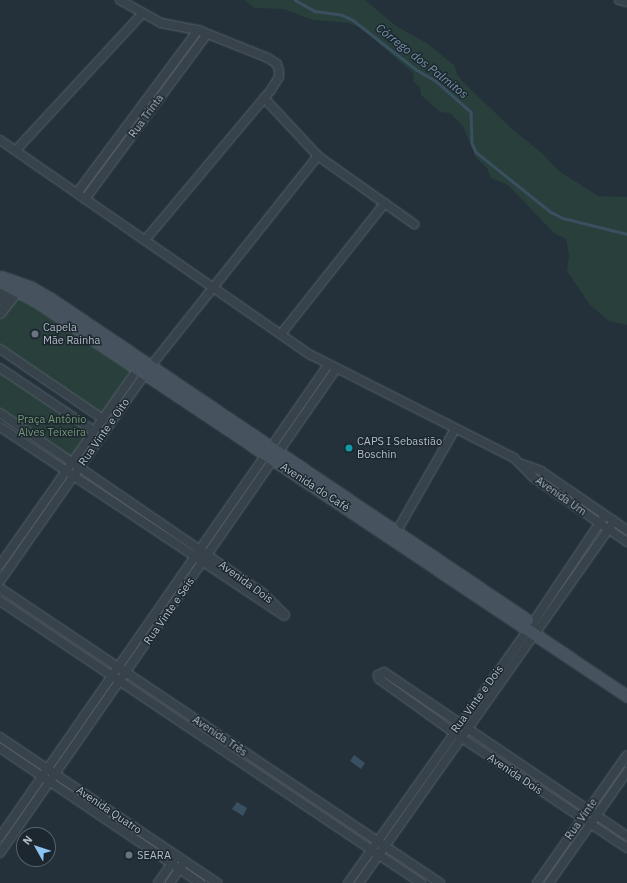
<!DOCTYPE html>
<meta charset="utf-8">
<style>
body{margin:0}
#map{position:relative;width:627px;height:883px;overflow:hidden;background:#24313a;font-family:"IBM Plex Sans",sans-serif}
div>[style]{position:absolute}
.green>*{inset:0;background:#293f3c}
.water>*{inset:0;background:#395060}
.stream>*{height:2.5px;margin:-1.25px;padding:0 1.25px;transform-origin:1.25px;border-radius:1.25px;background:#395060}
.roads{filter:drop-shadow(0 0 1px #566068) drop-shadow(0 0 1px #566068)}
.minor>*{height:8px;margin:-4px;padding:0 4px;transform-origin:4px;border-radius:4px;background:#37424b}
.tertiary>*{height:10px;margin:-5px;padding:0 5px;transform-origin:5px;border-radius:5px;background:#37424b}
.secondary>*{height:11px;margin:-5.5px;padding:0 5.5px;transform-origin:5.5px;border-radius:5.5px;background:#46525d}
.dots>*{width:11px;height:11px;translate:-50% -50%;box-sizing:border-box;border:2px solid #1d272f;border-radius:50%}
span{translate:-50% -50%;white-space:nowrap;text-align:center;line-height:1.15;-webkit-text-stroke:3px #1d272f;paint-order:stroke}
.street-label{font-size:11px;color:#b3bdc6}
.poi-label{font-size:11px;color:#b3bdc6}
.left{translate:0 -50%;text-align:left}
.park-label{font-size:11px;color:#729b75}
.water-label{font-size:12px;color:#7593a8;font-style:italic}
.north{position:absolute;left:16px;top:827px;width:40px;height:40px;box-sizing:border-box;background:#1d272f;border:1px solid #59636b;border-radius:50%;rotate:309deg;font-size:11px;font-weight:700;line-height:16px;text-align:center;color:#b3bdc6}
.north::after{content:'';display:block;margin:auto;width:14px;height:18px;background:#8cc4f2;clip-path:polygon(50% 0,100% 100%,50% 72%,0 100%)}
</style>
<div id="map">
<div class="green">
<div style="clip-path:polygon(245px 0,365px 0,396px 26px,428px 44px,455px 66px,457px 75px,464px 83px,512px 129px,543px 154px,559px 171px,598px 196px,627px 197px,627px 325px,609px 321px,590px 305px,567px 271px,569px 255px,566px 239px,554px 233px,508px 185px,491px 178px,487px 168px,476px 158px,463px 126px,450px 113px,440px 112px,421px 95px,420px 87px,414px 82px,413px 73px,361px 28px,349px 23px,313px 20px,284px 9px,254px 8px)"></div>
<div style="clip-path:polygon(17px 290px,138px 370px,103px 418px,0 348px,0 313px)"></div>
<div style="clip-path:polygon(0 368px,94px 431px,71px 462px,0 413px)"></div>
</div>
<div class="water">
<div style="clip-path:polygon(354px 755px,365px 763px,361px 769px,350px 761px)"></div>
<div style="clip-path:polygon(237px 802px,247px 808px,243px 816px,232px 809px)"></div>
</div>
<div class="stream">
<div style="left:295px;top:0;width:23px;rotate:29deg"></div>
<div style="left:315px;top:11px;width:27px;rotate:8deg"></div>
<div style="left:342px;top:15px;width:12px;rotate:24deg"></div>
<div style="left:353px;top:20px;width:81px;rotate:38deg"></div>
<div style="left:417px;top:70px;width:22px;rotate:30deg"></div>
<div style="left:436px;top:81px;width:47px;rotate:41.5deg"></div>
<div style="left:471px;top:112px;width:31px;rotate:88deg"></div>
<div style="left:472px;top:143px;width:10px;rotate:66deg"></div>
<div style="left:476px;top:152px;width:96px;rotate:38.7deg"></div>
<div style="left:551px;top:212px;width:13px;rotate:27deg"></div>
<div style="left:563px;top:218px;width:66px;rotate:14deg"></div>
</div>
<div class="roads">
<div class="minor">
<div style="left:120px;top:0;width:47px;rotate:29.3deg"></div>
<div style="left:161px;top:23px;width:38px;rotate:11deg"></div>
<div style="left:198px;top:30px;width:75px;rotate:21.8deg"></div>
<div style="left:268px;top:58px;width:11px;rotate:34deg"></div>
<div style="left:277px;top:64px;width:7px;rotate:74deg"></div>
<div style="left:279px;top:71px;width:6px;rotate:90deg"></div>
<div style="left:279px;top:77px;width:15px;rotate:122deg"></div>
<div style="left:271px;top:90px;width:196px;rotate:130deg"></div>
<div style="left:619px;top:0;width:8px;rotate:14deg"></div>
<div style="left:264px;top:98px;width:79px;rotate:47deg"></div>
<div style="left:318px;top:156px;width:118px;rotate:35.3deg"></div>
<div style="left:0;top:140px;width:378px;rotate:34.7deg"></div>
<div style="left:311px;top:355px;width:228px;rotate:26.9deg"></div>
<div style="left:514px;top:458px;width:28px;rotate:45deg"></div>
<div style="left:534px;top:478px;width:113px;rotate:34.5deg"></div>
<div style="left:16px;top:150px;width:185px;rotate:-47.2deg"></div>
<div style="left:77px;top:193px;width:203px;rotate:-53.4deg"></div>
<div style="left:85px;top:199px;width:205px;rotate:-53.5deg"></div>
<div style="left:281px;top:334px;width:167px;rotate:-51.6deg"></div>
<div style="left:0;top:349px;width:125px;rotate:34.2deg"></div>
<div style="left:0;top:368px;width:113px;rotate:33.8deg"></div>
<div style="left:0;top:413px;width:319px;rotate:34.4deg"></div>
<div style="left:263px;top:593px;width:31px;rotate:45deg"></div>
<div style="left:0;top:427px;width:341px;rotate:33.6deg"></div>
<div style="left:522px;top:464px;width:20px;rotate:20deg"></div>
<div style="left:541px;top:471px;width:104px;rotate:34.5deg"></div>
<div style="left:394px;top:536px;width:123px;rotate:-60.3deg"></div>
<div style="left:0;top:565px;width:243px;rotate:-54.9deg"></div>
<div style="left:0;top:581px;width:261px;rotate:-55deg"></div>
<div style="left:150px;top:367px;width:270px;rotate:-51.5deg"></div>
<div style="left:0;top:588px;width:530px;rotate:33.84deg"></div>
<div style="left:0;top:601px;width:507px;rotate:33.82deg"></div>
<div style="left:0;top:737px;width:262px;rotate:33.9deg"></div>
<div style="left:0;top:748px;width:241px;rotate:34deg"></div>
<div style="left:627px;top:836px;width:293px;rotate:-146deg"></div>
<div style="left:384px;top:672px;width:7px;rotate:153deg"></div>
<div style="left:378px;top:675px;width:4px;rotate:76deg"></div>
<div style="left:379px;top:679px;width:91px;rotate:35.6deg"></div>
<div style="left:453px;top:732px;width:209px;rotate:33.7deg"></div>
<div style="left:0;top:837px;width:575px;rotate:-55.2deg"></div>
<div style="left:0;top:853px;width:589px;rotate:-55.23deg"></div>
<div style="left:158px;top:883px;width:28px;rotate:-55deg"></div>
<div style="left:170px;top:883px;width:22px;rotate:-56deg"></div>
<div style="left:348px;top:883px;width:318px;rotate:-54.6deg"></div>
<div style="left:532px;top:624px;width:131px;rotate:-56.2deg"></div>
<div style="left:359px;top:883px;width:443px;rotate:-54.8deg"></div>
<div style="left:537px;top:883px;width:156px;rotate:-54.9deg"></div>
<div style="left:549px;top:883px;width:136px;rotate:-54.9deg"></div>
</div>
<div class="tertiary">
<div style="left:0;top:299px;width:22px;rotate:-58deg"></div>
<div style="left:0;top:313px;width:34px;rotate:-52deg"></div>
</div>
<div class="secondary">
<div style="left:1px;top:277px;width:31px;rotate:19deg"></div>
<div style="left:30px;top:287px;width:24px;rotate:30deg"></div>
<div style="left:51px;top:299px;width:574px;rotate:33.99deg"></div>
<div style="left:0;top:282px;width:41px;rotate:27.8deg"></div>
<div style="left:36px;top:301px;width:711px;rotate:33.76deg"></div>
</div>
</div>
<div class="dots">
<div style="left:35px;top:334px;background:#6b7280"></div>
<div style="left:349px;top:448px;background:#0f9aa8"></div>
<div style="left:129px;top:855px;background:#6b7280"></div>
</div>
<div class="street-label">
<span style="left:146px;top:116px;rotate:-54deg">Rua Trinta</span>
<span style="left:104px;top:432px;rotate:-55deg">Rua Vinte e Oito</span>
<span style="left:315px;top:487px;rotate:33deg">Avenida do Café</span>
<span style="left:561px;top:496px;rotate:35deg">Avenida Um</span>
<span style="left:246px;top:582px;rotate:36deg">Avenida Dois</span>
<span style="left:169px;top:611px;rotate:-55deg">Rua Vinte e Seis</span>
<span style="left:477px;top:699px;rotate:-54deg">Rua Vinte e Dois</span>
<span style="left:220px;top:736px;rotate:34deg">Avenida Três</span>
<span style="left:515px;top:774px;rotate:34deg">Avenida Dois</span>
<span style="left:109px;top:810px;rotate:34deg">Avenida Quatro</span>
<span style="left:581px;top:819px;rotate:-55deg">Rua Vinte</span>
</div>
<div class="poi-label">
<span class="left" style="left:43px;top:334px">Capela<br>Mãe Rainha</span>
<span class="left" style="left:357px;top:448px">CAPS I Sebastião<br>Boschin</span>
<span class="left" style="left:137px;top:855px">SEARA</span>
</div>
<div class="park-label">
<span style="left:52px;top:426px">Praça Antônio<br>Alves Teixeira</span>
</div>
<div class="water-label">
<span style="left:422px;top:61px;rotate:38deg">Córrego dos Palmitos</span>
</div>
<div class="north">N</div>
</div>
